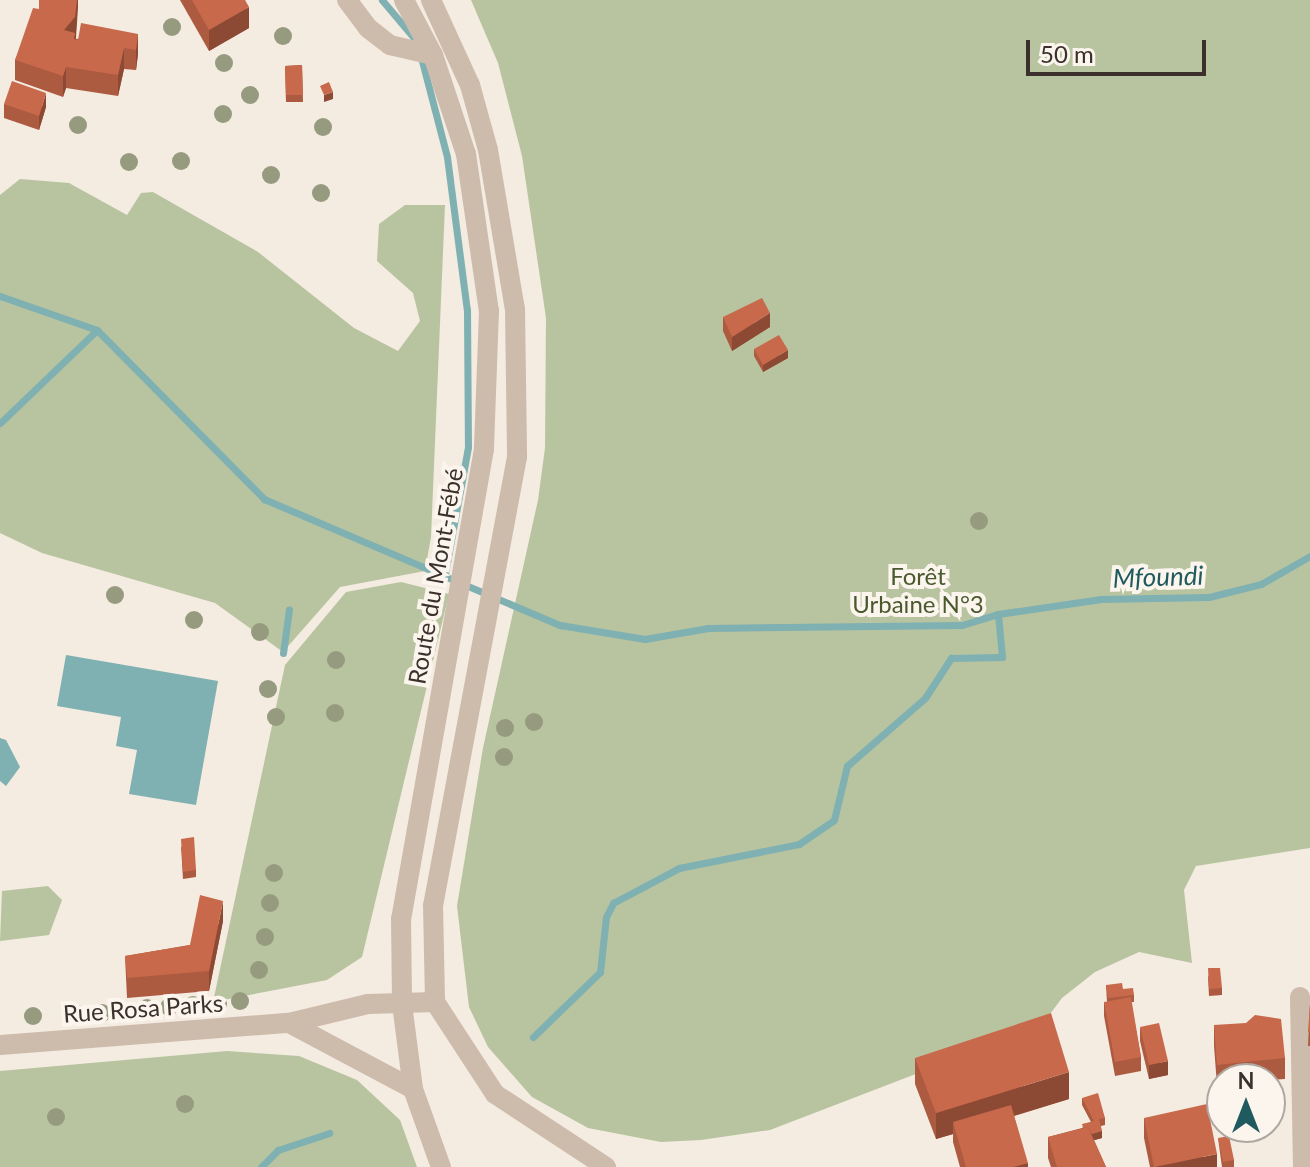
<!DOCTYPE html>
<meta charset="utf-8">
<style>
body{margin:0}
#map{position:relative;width:1310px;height:1167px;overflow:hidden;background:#f4ebe1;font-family:Lato,sans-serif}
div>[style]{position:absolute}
.green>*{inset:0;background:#b8c4a0}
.water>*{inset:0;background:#7fb0b2}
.stream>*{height:7px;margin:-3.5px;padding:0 3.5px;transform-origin:3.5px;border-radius:3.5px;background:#7fb0b2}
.minor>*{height:20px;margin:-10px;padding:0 10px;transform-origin:10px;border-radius:10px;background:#cdbbac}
.trees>*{width:18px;height:18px;margin:-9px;border-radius:50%;background:#969b7f}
.wall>*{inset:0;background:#ac5a40}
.shaded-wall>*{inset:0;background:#8c4a34}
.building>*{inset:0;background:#c8694b}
span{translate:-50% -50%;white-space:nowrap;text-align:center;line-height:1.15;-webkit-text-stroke:8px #fbf5ee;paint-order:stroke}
.street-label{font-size:24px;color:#3b302b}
.park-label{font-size:24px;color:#4a5a2e}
.water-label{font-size:26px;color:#1f5a5e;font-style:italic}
.north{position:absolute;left:1206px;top:1063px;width:80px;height:80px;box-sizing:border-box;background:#fbf5ee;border:2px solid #aea6a0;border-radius:50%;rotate:0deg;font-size:22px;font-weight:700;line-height:32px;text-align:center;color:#3b302b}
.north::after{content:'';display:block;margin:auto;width:28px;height:36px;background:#1f5a5e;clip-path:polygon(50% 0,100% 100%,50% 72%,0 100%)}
.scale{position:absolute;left:1026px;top:40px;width:180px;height:36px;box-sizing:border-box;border:4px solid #3b302b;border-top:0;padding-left:10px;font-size:24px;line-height:28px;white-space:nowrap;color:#3b302b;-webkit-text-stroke:6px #fbf5ee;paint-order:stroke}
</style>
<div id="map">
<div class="green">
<div style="clip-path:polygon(471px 0,1310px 0,1310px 848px,1196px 866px,1184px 890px,1192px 963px,1139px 952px,1095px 972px,1062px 998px,1041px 1026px,770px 1130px,701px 1140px,661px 1142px,588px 1128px,532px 1097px,488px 1047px,469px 1007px,457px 906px,483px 748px,538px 500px,545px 448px,546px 318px,522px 156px,498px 63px)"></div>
<div style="clip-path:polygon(20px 179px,69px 183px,127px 215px,141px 193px,153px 192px,258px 252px,354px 328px,398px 351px,420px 321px,413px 293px,377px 261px,379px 224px,405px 205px,445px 205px,431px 537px,425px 571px,340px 587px,283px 652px,215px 603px,42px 553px,0 533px,0 195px)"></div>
<div style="clip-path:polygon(401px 582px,449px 594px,362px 957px,327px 980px,213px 1002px,285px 665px,346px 592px)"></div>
<div style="clip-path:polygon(48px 886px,62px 900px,49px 935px,0 941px,2px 891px)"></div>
<div style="clip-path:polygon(227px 1051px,299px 1056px,357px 1080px,400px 1120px,417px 1167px,0 1167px,0 1071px)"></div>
</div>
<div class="water">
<div style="clip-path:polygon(66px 655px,218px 681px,196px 805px,129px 794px,137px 750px,116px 746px,121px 717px,57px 706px)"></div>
<div style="clip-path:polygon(0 738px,6px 740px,20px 767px,6px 786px,0 781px)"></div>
</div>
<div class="stream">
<div style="left:382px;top:0;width:50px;rotate:49.9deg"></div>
<div style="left:421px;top:57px;width:103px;rotate:75.4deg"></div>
<div style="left:447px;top:157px;width:154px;rotate:82.6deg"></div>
<div style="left:467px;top:310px;width:137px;rotate:89.6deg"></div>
<div style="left:468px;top:447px;width:134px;rotate:100.3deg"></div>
<div style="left:0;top:296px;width:103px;rotate:19.3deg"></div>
<div style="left:97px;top:330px;width:238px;rotate:45.3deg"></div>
<div style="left:264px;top:499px;width:322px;rotate:23.1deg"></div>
<div style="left:560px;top:625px;width:86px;rotate:9.4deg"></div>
<div style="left:645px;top:639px;width:64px;rotate:-9.9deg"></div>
<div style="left:708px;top:628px;width:254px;rotate:-0.7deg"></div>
<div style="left:962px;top:625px;width:38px;rotate:-17deg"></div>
<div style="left:998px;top:614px;width:104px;rotate:-8.3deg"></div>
<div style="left:1101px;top:599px;width:108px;rotate:-1.1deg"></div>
<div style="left:1209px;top:597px;width:54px;rotate:-14deg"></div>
<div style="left:1261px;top:584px;width:56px;rotate:-29.7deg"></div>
<div style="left:0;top:423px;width:134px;rotate:-43.8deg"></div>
<div style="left:283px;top:653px;width:44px;rotate:-82.2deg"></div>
<div style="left:533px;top:1037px;width:93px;rotate:-44.1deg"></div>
<div style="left:600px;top:972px;width:55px;rotate:-83.8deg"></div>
<div style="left:606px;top:917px;width:16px;rotate:-63deg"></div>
<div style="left:613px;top:903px;width:75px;rotate:-27.9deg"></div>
<div style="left:679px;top:868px;width:122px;rotate:-11.3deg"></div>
<div style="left:799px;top:844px;width:42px;rotate:-34.4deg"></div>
<div style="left:834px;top:820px;width:56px;rotate:-76.5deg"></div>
<div style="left:847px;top:766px;width:103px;rotate:-41.1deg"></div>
<div style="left:925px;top:698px;width:48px;rotate:-57deg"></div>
<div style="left:951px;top:658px;width:51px;rotate:-1.1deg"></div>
<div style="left:1002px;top:657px;width:43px;rotate:-95.3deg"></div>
<div style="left:261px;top:1167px;width:24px;rotate:-45deg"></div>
<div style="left:278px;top:1150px;width:54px;rotate:-18.4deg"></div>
</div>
<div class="minor">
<div style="left:347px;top:0;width:35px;rotate:53deg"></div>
<div style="left:368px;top:28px;width:28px;rotate:38deg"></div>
<div style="left:390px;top:45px;width:44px;rotate:13.1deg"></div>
<div style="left:404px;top:0;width:62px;rotate:62.2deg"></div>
<div style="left:433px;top:55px;width:104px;rotate:71.6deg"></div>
<div style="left:466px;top:154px;width:159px;rotate:81.7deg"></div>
<div style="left:489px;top:311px;width:138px;rotate:92.1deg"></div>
<div style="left:484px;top:449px;width:477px;rotate:100deg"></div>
<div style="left:401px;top:919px;width:85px;rotate:89.3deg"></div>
<div style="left:402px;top:1004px;width:86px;rotate:82.6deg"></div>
<div style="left:413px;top:1089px;width:83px;rotate:70.3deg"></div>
<div style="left:431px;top:0;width:94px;rotate:65.4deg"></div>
<div style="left:470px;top:85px;width:67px;rotate:74.5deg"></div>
<div style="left:488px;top:150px;width:161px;rotate:80.4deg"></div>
<div style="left:515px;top:309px;width:148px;rotate:89.2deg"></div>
<div style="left:517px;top:457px;width:456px;rotate:100.6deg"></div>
<div style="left:433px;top:905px;width:97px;rotate:88.8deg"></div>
<div style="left:435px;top:1002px;width:110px;rotate:56.9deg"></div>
<div style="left:495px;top:1094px;width:133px;rotate:33.3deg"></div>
<div style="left:1300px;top:997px;width:170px;rotate:89deg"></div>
<div style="left:289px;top:1023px;width:140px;rotate:28deg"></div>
<div style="left:0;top:1045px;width:290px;rotate:-4.4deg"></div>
<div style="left:289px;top:1023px;width:81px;rotate:-13.5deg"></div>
<div style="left:368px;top:1004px;width:67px;rotate:-1.7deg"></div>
</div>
<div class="trees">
<div style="left:172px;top:27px"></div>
<div style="left:283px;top:36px"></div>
<div style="left:224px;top:63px"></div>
<div style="left:250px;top:95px"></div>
<div style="left:223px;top:114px"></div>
<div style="left:78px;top:125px"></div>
<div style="left:323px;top:127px"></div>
<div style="left:181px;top:161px"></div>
<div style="left:129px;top:162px"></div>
<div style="left:271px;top:175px"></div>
<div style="left:321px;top:193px"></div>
<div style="left:979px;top:521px"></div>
<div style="left:115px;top:595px"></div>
<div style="left:194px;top:620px"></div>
<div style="left:260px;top:632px"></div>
<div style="left:336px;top:660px"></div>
<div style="left:268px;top:689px"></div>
<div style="left:335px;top:713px"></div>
<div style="left:276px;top:717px"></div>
<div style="left:534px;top:722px"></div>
<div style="left:505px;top:728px"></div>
<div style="left:504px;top:757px"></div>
<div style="left:274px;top:873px"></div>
<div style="left:270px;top:903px"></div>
<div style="left:265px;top:937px"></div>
<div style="left:259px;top:970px"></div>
<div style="left:240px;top:1001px"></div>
<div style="left:218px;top:1004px"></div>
<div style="left:193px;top:1005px"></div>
<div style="left:169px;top:1007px"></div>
<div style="left:147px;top:1008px"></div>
<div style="left:102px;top:1013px"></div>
<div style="left:80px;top:1014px"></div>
<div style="left:33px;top:1016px"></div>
<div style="left:185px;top:1104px"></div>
<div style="left:56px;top:1117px"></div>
</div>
<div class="wall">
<div style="clip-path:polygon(78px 0,75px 39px,138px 34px,138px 54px,136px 70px,124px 69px,118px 96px,66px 88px,63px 97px,15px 80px,15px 60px,39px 9px)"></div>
<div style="clip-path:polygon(180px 0,245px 0,249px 28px,209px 51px)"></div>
<div style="clip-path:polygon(302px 65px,303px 102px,286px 102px,285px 66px)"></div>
<div style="clip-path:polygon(4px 104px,46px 107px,39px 130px,4px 118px)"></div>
<div style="clip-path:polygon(723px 317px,770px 327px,732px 351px,723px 331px)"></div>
<div style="clip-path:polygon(754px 349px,788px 358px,763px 372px,754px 356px)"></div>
<div style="clip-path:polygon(181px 846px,196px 870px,196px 877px,183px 879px)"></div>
<div style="clip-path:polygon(223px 921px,209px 991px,127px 998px,125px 956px,190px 945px)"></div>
<div style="clip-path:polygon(1208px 976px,1222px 988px,1222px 995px,1209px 996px)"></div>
<div style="clip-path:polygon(1106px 985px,1123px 989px,1134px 995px,1134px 1002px,1131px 1002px,1141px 1057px,1141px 1071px,1115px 1076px,1104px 1016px,1104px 1002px,1107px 1002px)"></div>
<div style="clip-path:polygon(1310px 1004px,1310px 1046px,1308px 1046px)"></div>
<div style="clip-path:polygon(1214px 1025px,1285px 1058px,1285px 1079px,1270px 1080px,1270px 1079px,1222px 1079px,1222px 1085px,1217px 1085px,1214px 1046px)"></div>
<div style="clip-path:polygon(1140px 1027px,1168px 1075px,1149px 1079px,1140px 1041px)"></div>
<div style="clip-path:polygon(915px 1058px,1069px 1099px,1014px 1116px,1028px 1167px,960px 1167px,953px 1142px,953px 1134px,936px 1139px,915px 1084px)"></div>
<div style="clip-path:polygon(1082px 1098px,1105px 1118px,1105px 1125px,1101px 1126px,1102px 1138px,1094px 1140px,1106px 1167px,1051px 1167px,1048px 1158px,1048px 1137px,1082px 1128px,1091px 1122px,1082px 1105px)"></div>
<div style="clip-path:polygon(1144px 1118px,1217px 1167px,1150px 1167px,1144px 1138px)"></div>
<div style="clip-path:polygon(1218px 1138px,1234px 1160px,1234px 1167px,1222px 1167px)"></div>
</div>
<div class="shaded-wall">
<div style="clip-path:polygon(77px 0,78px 0,78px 7px,75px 54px,64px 30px)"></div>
<div style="clip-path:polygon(249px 7px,249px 28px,209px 51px,209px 30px)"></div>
<div style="clip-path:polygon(138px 34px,138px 54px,136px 70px,136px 50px)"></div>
<div style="clip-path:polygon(124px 48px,124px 69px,118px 96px,118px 75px)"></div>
<div style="clip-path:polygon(66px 67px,66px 88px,63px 97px,63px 76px)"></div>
<div style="clip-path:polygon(333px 92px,333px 99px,324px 102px,324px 95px)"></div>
<div style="clip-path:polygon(46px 93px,46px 107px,39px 130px,39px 116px)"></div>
<div style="clip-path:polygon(770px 313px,770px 327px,732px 351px,732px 337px)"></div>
<div style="clip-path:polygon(788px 350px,788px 358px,763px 372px,763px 365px)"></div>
<div style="clip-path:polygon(223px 901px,223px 921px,209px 991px,209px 971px)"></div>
<div style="clip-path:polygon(1168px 1061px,1168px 1075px,1149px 1079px,1149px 1065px)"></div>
<div style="clip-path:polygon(1069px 1072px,1069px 1099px,957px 1133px,953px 1122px,953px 1134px,936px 1139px,936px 1113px)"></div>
<div style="clip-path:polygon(1102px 1131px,1102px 1138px,1084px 1143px,1084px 1136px)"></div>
<div style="clip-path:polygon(1217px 1154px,1217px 1167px,1155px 1167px)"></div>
<div style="clip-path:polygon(1028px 1163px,1028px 1167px,1013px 1167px)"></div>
</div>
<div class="building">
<div style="clip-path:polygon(39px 0,77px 0,75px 17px,64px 30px,75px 33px,74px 39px,78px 40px,81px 23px,138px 34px,136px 50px,124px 48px,118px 75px,66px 67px,63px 76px,15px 60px,33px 8px,39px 9px)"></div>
<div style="clip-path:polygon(192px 0,245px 0,249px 7px,209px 30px)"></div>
<div style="clip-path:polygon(302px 65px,303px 95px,286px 95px,285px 66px)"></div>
<div style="clip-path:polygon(12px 81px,46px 93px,39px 116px,4px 104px)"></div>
<div style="clip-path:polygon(329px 82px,333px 92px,324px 95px,320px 86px)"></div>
<div style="clip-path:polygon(762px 298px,770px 313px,732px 337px,723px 317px)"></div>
<div style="clip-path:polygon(779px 335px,788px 350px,763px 365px,754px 349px)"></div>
<div style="clip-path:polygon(194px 837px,196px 870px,183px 872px,181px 839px)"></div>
<div style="clip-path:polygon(200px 895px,223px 901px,209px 971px,127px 978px,125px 956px,190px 945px)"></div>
<div style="clip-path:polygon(1208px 968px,1220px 968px,1222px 988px,1209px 989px)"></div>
<div style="clip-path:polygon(1122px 983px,1123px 989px,1133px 988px,1134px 995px,1108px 998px,1106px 985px)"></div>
<div style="clip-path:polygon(1131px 997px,1141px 1057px,1115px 1062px,1104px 1002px)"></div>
<div style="clip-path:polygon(1310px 1004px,1310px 1032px,1308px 1032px)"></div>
<div style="clip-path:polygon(1051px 1013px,1069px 1072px,936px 1113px,915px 1058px)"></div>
<div style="clip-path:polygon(1255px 1015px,1281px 1019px,1285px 1058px,1217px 1065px,1214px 1025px,1246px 1023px)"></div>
<div style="clip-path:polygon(1159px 1023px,1168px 1061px,1149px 1065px,1140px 1027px)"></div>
<div style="clip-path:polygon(1098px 1093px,1105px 1118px,1099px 1119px,1102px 1131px,1092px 1134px,1088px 1127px,1083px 1128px,1082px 1124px,1094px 1121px,1082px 1098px)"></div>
<div style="clip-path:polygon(1207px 1104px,1217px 1154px,1154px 1167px,1144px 1118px)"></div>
<div style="clip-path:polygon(1011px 1105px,1028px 1163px,1013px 1167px,966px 1167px,953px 1122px)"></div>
<div style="clip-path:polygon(1088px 1127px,1106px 1167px,1057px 1167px,1048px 1137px)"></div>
<div style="clip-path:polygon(1229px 1136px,1234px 1160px,1223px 1162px,1218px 1138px)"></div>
</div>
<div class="street-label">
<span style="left:435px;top:576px;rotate:-80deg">Route du Mont-Fébé</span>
<span style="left:143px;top:1008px;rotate:-4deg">Rue Rosa Parks</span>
</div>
<div class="park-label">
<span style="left:918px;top:590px">Forêt<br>Urbaine N°3</span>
</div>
<div class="water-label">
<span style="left:1158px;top:577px;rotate:-2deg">Mfoundi</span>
</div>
<div class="north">N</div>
<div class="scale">50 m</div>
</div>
